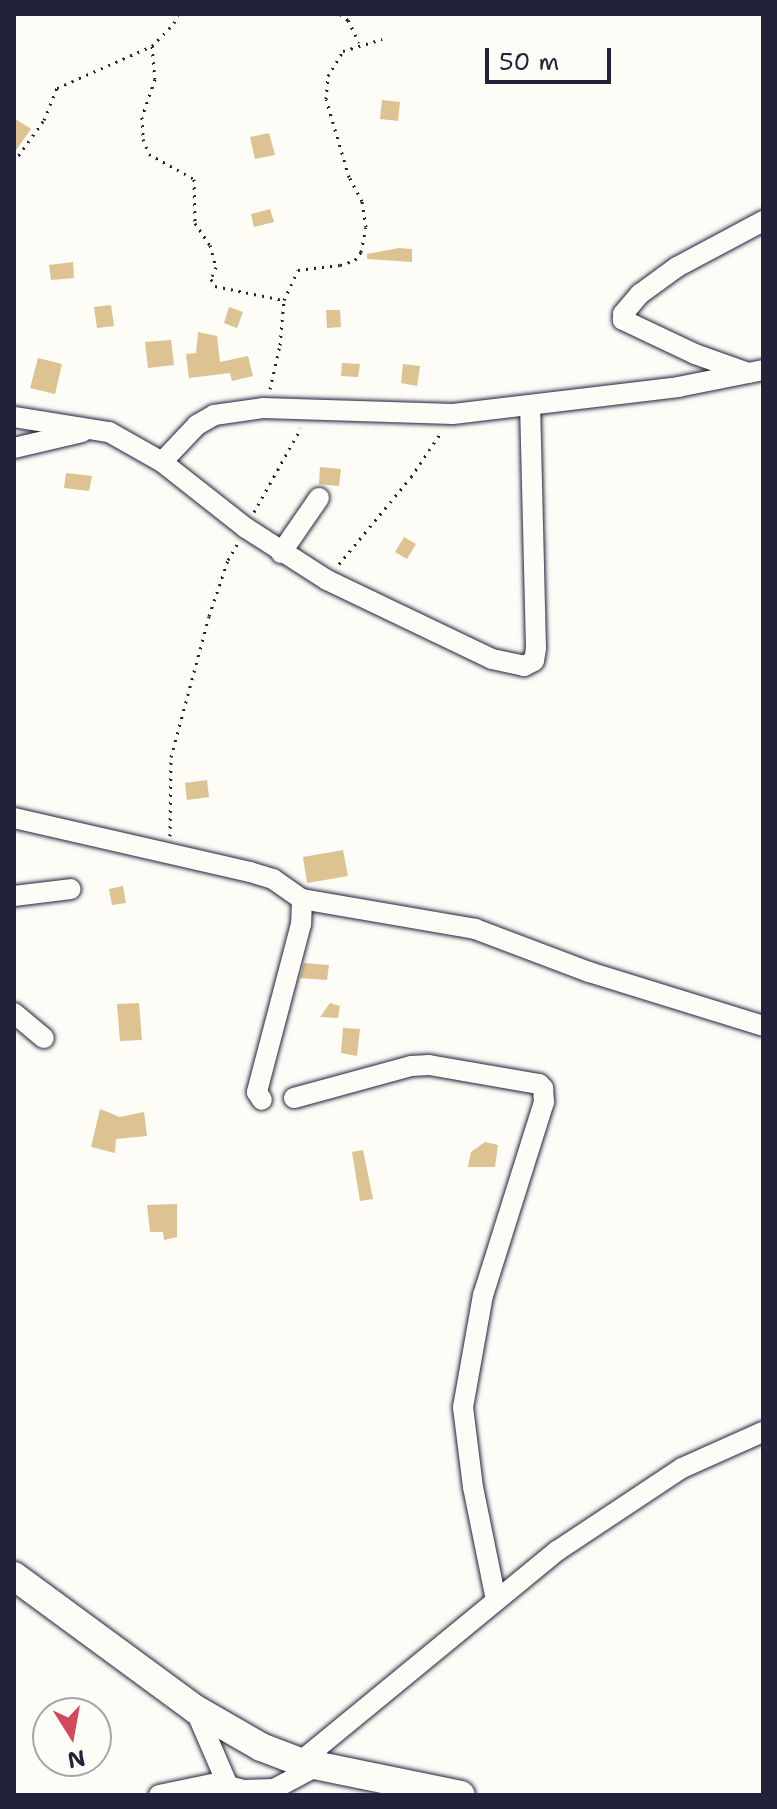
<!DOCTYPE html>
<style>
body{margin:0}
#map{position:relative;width:777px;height:1809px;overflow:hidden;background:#fdfcf7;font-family:"Shantell Sans",sans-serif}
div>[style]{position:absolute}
.building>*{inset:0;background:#ddc292}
.path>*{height:3px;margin-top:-1.5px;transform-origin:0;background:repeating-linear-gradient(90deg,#22223b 0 2px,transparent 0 8px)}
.roads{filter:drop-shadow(0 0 2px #22223b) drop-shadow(0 0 2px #22223b)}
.street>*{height:20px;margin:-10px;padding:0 10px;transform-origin:10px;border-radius:10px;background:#fdfcf7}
.secondary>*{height:28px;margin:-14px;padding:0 14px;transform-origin:14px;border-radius:14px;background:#fdfcf7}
span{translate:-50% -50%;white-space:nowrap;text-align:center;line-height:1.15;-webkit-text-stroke:6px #fdfcf7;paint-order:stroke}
.frame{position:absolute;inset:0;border:16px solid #22223b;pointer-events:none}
.north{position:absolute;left:32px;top:1697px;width:80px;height:80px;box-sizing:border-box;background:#fdfcf7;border:2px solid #a5a5ac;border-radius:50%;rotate:169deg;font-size:22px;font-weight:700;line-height:32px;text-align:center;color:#22223b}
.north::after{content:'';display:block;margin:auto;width:28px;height:36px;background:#d1495b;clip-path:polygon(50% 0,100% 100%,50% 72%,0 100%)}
.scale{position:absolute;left:485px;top:48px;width:126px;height:36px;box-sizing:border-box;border:4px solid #22223b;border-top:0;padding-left:10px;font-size:24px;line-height:28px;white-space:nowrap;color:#22223b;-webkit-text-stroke:6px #fdfcf7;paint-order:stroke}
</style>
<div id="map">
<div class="building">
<div style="clip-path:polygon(382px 100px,400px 102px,398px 121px,380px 119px)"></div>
<div style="clip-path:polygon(14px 118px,31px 129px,14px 153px)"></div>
<div style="clip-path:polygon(269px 133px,275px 155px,255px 159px,250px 137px)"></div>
<div style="clip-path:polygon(270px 209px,274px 222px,254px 227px,251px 214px)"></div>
<div style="clip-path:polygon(399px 248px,412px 249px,412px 262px,367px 259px,367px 254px)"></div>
<div style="clip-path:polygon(73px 262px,74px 278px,51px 280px,49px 265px)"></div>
<div style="clip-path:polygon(111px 305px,114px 326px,97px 328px,94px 307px)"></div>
<div style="clip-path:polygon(229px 307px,243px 312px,237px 328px,224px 323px)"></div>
<div style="clip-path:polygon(326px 310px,340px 310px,341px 327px,327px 328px)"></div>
<div style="clip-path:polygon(198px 332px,217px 336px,220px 362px,248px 356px,253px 376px,232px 381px,230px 373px,189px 378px,186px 354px,196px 353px)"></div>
<div style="clip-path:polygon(171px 340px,174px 365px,148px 368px,145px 342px)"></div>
<div style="clip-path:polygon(38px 358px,62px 364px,55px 394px,30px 388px)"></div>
<div style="clip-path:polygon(342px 363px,360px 364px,358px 377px,341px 376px)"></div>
<div style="clip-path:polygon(403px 364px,420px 366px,417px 386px,401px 383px)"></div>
<div style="clip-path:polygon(320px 467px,341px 469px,339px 486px,319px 484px)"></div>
<div style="clip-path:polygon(66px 473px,92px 476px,89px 491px,64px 488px)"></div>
<div style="clip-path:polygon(404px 537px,416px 544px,407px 559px,395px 552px)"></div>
<div style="clip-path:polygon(207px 780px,209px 797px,187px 800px,185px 783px)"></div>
<div style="clip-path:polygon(343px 850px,348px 876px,307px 883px,303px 857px)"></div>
<div style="clip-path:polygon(123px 886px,126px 903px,112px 905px,109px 889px)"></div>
<div style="clip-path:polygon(304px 963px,329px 965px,327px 980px,300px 978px)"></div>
<div style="clip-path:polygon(139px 1003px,142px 1040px,120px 1041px,117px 1004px)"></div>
<div style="clip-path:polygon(330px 1003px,340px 1006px,338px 1018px,320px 1017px)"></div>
<div style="clip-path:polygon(343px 1028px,360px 1029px,357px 1056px,341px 1053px)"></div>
<div style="clip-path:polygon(100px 1109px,120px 1117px,144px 1112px,147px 1136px,116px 1139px,115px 1153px,91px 1147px)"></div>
<div style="clip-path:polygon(485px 1142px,498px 1145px,495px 1167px,468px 1167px,471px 1152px)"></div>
<div style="clip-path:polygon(363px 1150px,373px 1199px,360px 1201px,352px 1152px)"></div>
<div style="clip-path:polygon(177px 1204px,177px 1237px,164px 1240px,163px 1232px,150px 1232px,147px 1205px)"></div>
</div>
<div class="path">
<div style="left:340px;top:14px;width:10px;rotate:37deg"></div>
<div style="left:348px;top:20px;width:25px;rotate:64deg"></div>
<div style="left:152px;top:46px;width:33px;rotate:85deg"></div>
<div style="left:155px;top:79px;width:40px;rotate:108.9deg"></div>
<div style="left:142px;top:117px;width:22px;rotate:87deg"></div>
<div style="left:143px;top:139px;width:16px;rotate:68deg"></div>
<div style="left:149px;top:154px;width:51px;rotate:29.1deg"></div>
<div style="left:194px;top:179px;width:44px;rotate:88.7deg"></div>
<div style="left:195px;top:223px;width:27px;rotate:56deg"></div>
<div style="left:210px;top:245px;width:23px;rotate:75deg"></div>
<div style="left:216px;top:267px;width:13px;rotate:113deg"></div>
<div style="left:211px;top:279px;width:8px;rotate:60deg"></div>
<div style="left:215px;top:286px;width:69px;rotate:11.6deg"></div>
<div style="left:14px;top:162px;width:52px;rotate:-54.5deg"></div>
<div style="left:44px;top:120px;width:35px;rotate:-68deg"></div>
<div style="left:57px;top:88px;width:104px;rotate:-23.9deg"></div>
<div style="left:152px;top:46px;width:32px;rotate:-46deg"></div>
<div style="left:174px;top:23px;width:10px;rotate:-66deg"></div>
<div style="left:270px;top:389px;width:45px;rotate:-77.2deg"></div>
<div style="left:280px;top:345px;width:45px;rotate:-84.9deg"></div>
<div style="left:284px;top:300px;width:33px;rotate:-65deg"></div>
<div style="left:298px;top:270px;width:42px;rotate:-6.8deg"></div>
<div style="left:340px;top:265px;width:16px;rotate:-18deg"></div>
<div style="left:355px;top:260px;width:10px;rotate:-53deg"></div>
<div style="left:361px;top:252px;width:25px;rotate:-79deg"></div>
<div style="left:366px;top:227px;width:26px;rotate:-99deg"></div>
<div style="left:362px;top:201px;width:27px;rotate:-118deg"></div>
<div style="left:349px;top:177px;width:81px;rotate:-106.4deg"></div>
<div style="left:326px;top:99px;width:23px;rotate:-85deg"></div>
<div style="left:328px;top:76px;width:29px;rotate:-59deg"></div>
<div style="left:343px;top:51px;width:41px;rotate:-17.1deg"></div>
<div style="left:254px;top:512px;width:96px;rotate:-60.8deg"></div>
<div style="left:339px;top:564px;width:113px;rotate:-50.4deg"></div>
<div style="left:411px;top:477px;width:55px;rotate:-56deg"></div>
<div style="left:170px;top:836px;width:79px;rotate:-89.3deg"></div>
<div style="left:171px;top:757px;width:146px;rotate:-74.9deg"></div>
<div style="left:209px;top:616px;width:59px;rotate:-71.3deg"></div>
<div style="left:228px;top:560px;width:20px;rotate:-60deg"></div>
</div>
<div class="roads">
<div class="street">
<div style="left:748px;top:373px;width:56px;rotate:-160.3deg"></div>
<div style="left:695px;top:354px;width:80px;rotate:-154.7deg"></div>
<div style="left:623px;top:320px;width:6px;rotate:-90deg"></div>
<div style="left:623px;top:314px;width:26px;rotate:-50deg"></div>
<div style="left:640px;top:294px;width:46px;rotate:-36.1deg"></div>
<div style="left:677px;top:267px;width:98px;rotate:-28.1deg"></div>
<div style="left:14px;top:417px;width:96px;rotate:9deg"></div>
<div style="left:109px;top:432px;width:61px;rotate:29.5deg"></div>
<div style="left:162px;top:462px;width:107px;rotate:38.2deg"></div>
<div style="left:246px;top:528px;width:96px;rotate:32.7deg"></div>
<div style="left:327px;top:580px;width:183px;rotate:25.6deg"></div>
<div style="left:492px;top:659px;width:33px;rotate:12deg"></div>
<div style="left:524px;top:666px;width:11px;rotate:-27deg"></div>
<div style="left:534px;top:661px;width:13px;rotate:-81deg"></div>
<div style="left:536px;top:648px;width:241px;rotate:-91.4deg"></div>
<div style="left:14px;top:448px;width:70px;rotate:-13.2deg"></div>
<div style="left:162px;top:462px;width:51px;rotate:-46.6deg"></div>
<div style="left:197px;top:425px;width:20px;rotate:-30deg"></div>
<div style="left:214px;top:415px;width:49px;rotate:-8.1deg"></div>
<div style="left:263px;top:408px;width:190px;rotate:1.8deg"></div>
<div style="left:453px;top:414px;width:227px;rotate:-6.8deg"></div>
<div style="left:678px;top:387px;width:87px;rotate:-11.3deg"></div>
<div style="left:281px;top:553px;width:67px;rotate:-55.4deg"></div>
<div style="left:14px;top:818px;width:242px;rotate:12.9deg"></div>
<div style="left:250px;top:872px;width:24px;rotate:17deg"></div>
<div style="left:273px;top:879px;width:35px;rotate:35deg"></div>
<div style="left:302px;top:899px;width:25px;rotate:92deg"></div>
<div style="left:301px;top:924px;width:174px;rotate:104.7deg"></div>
<div style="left:257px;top:1092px;width:9px;rotate:58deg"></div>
<div style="left:14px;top:896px;width:57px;rotate:-7deg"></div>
<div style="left:302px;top:899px;width:176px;rotate:9.8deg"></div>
<div style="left:475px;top:929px;width:122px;rotate:20.7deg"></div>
<div style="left:589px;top:972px;width:182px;rotate:17.2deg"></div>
<div style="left:14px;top:1013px;width:39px;rotate:40deg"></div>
<div style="left:294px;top:1098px;width:121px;rotate:-15.3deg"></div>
<div style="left:411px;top:1066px;width:18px;rotate:-3deg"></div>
<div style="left:429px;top:1065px;width:112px;rotate:9.8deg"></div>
<div style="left:539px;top:1084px;width:6px;rotate:45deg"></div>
<div style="left:543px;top:1088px;width:14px;rotate:86deg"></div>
<div style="left:544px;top:1102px;width:202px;rotate:107.5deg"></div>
<div style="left:483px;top:1295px;width:114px;rotate:100.1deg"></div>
<div style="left:463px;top:1407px;width:81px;rotate:82.9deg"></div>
<div style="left:473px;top:1487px;width:115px;rotate:78.5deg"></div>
<div style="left:195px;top:1709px;width:94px;rotate:66.7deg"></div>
<div style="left:300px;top:1762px;width:333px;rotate:-39.4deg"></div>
<div style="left:557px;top:1551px;width:150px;rotate:-33.6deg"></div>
<div style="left:682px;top:1468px;width:89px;rotate:-24deg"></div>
<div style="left:159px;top:1795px;width:59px;rotate:-11.7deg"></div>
<div style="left:217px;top:1783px;width:27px;rotate:15deg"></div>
<div style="left:243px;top:1790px;width:31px;rotate:-2deg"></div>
<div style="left:274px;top:1789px;width:49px;rotate:-28.1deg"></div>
</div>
<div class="secondary">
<div style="left:14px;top:1576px;width:225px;rotate:36.3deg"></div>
<div style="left:195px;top:1709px;width:76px;rotate:29.9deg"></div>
<div style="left:261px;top:1747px;width:42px;rotate:21deg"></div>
<div style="left:300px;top:1762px;width:164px;rotate:11.6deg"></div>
</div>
</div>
<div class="frame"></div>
<div class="north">N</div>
<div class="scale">50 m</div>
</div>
